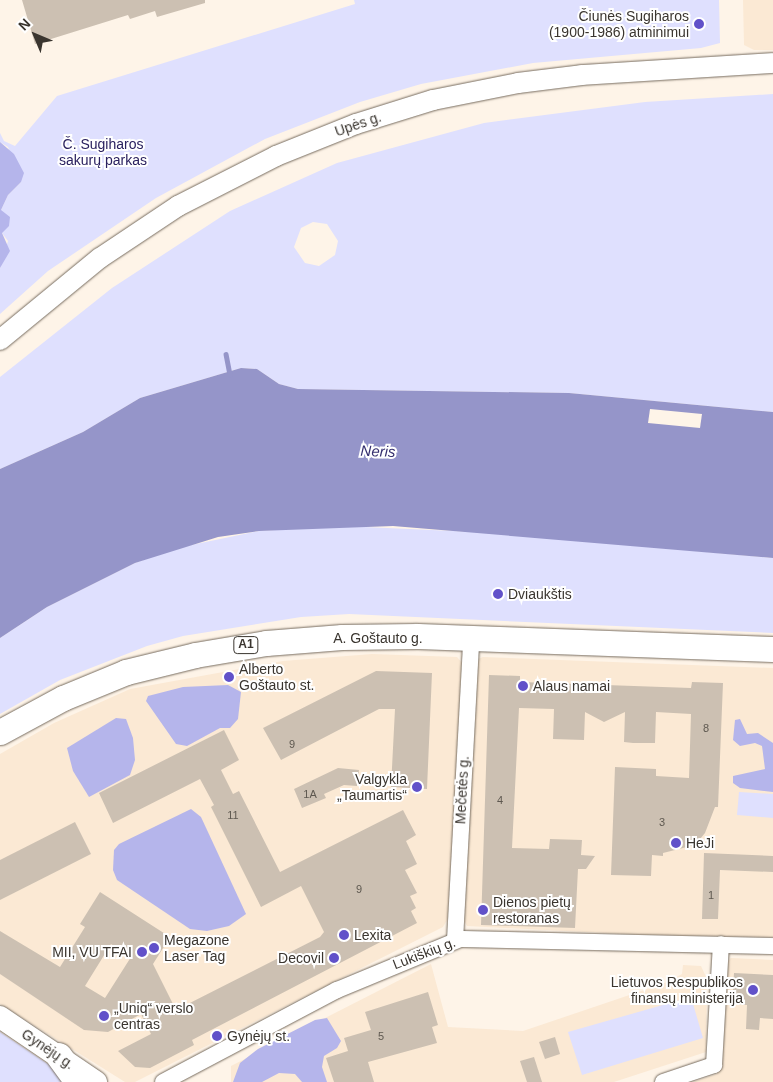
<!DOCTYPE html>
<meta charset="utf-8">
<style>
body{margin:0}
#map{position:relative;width:773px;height:1082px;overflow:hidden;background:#fef4e8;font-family:Arial,sans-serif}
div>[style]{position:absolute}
.built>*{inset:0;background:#fbe9d4}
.green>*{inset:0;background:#dfe0fe}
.forest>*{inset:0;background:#b5b5eb}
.water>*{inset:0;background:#9595c9}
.pier>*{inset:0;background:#fef4e8}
.stream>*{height:4.5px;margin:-2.25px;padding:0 2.25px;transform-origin:2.25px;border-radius:2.25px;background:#9595c9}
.building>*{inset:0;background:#ccc0b2}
.roads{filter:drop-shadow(0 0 1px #776c5f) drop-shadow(0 0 1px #776c5f)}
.minor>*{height:16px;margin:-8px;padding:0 8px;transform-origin:8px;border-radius:8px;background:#fff}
.tertiary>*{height:20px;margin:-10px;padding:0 10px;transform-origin:10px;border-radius:10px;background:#fff}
.secondary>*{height:22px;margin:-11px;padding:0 11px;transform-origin:11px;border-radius:11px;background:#fff}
.primary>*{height:25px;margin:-12.5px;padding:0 12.5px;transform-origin:12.5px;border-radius:12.5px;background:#fff}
.trunk>*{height:26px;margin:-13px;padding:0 13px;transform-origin:13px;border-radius:13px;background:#fff}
.dots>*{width:14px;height:14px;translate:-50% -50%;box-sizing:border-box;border:2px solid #fff;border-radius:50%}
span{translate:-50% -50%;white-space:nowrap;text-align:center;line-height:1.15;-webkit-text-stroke:4px #fff;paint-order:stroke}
.number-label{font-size:11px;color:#5e5850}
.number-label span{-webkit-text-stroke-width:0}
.shield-label span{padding:1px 4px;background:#fff;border:1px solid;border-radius:4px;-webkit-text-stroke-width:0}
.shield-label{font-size:12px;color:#3a352f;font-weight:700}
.poi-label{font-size:14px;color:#3a352f}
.right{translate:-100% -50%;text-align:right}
.left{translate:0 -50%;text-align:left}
.street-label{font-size:14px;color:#3a352f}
.park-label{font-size:14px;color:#2a215f}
.water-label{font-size:15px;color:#36306f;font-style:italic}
.north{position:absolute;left:10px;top:10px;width:50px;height:50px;-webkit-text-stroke:4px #fff;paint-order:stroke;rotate:315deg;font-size:14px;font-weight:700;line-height:20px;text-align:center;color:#3a352f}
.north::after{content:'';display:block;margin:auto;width:18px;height:22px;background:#3a352f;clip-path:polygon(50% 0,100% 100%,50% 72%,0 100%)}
</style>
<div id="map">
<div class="built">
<div style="clip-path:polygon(743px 0,773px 0,773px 50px,754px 50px,744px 45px)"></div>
<div style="clip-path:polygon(372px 654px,457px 657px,463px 664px,450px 915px,443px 927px,135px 1082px,125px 1082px,0 1004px,0 754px,54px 723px,130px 689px,283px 661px)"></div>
<div style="clip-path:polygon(483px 657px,773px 668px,773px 937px,664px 936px,467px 926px,463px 919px,478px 659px)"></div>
<div style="clip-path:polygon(731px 958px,773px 960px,773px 1082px,693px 1082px,717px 1074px,722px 967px)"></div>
<div style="clip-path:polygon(431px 964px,448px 1027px,523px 1031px,665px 983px,682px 974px,683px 965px,701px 966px,707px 979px,706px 1052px,614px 1082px,231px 1082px,231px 1066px)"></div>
</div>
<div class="green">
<div style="clip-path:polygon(354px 0,719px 0,720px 43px,701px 48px,533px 63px,421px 84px,360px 102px,265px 139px,156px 198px,48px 271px,0 314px,0 268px,8px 241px,2px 233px,1px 210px,8px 195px,21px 182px,8px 147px,0 142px,0 133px,4px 141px,15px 146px,57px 96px,355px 4px)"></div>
<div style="clip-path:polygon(evenodd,773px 94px,773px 412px,569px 393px,298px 389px,279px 384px,257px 369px,241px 368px,140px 398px,83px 432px,0 469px,0 377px,112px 288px,230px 211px,337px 163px,484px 123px,645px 102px,773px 94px,313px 222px,327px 224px,338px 241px,335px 255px,319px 266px,305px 263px,294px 247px,301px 228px,313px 222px)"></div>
<div style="clip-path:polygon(343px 526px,498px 533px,773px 558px,773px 633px,349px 614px,301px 617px,183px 636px,147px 646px,60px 680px,0 714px,0 638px,47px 607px,135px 563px,177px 548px,259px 531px)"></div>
<div style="clip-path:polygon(739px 792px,773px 794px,773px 818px,737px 815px)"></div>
<div style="clip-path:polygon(691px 997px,703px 1038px,582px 1075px,568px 1032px)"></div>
<div style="clip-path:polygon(0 1032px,60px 1072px,69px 1082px,0 1082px)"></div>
</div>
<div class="forest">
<div style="clip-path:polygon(0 142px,14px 154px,24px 173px,21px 182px,8px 195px,1px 210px,10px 217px,9px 226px,2px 233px,10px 251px,0 268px)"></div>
<div style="clip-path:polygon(228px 685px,241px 692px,238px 719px,230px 728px,220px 728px,187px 746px,176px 744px,146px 701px,148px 696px,183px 687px)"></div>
<div style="clip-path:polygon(116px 718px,126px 719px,133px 738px,135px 760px,130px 775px,89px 797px,73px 771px,67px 748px)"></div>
<div style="clip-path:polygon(740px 719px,747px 734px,758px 733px,773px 743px,773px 792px,740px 788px,733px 783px,733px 776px,765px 769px,762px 746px,755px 743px,740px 746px,733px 740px,735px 720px)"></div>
<div style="clip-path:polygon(191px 809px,201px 817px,246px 914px,229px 926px,207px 931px,190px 929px,117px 880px,113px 870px,114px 850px,119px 844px)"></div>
<div style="clip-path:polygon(327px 1018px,341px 1041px,337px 1048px,324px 1056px,322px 1067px,327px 1082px,302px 1082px,295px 1074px,279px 1073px,262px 1082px,233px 1082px,240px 1063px,258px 1049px,315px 1020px)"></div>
</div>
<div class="water">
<div style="clip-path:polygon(241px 368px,257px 369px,279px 384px,298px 389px,569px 393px,773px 412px,773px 558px,393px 526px,259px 531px,218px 537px,135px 563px,47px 607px,0 638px,0 469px,83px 432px,140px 398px)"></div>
</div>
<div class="pier">
<div style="clip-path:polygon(650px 409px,702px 414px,700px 428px,648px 423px)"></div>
</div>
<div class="stream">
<div style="left:226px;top:354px;width:21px;rotate:79deg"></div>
</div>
<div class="building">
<div style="clip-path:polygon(22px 0,205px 0,205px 3px,157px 17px,155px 11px,130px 19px,128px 15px,35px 44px)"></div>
<div style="clip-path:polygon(376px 671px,432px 673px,427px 789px,391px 787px,395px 709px,379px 709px,281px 760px,263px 728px)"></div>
<div style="clip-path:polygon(489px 675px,520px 676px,520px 682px,691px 688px,692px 682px,723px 683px,718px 807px,715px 807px,705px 833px,695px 845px,663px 853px,663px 856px,652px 855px,651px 876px,611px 875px,615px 767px,656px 769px,656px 776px,689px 778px,691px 714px,656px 712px,655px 743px,633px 743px,624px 742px,625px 712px,604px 722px,585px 712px,584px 740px,553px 739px,554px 709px,519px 708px,512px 848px,549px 849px,550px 839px,582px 840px,581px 855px,595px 856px,586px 869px,578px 869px,575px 928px,481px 925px)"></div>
<div style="clip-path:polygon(evenodd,224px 730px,239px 760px,221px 770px,233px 794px,239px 791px,280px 872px,403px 810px,416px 835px,406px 841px,417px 864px,405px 870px,417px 893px,410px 896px,416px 908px,411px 911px,417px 923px,192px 1040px,194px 1045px,150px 1068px,135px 1067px,118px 1051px,151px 1034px,141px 1014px,108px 1032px,84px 1030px,0 974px,0 931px,60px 967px,85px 927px,80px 924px,100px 892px,170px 937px,153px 964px,176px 1010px,320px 937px,324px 932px,301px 886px,261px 907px,211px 807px,214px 805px,200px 779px,113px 823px,99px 793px,224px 730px,111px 944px,131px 957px,105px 998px,85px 986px,111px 944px)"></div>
<div style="clip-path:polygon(338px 768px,359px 770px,357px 786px,344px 785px,324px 794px,326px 798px,302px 808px,294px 789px)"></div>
<div style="clip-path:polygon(75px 822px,91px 854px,0 900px,0 860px)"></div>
<div style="clip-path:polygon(704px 853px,773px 856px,773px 872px,720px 870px,718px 919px,702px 919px)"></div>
<div style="clip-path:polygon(734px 973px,773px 975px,773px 1019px,760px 1018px,759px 1030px,746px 1029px,747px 1005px,732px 1004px)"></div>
<div style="clip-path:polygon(428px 992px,438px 1025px,432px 1027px,437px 1043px,368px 1062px,374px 1082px,334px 1082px,326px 1058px,348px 1051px,344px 1038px,371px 1030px,365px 1012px)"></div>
<div style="clip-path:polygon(555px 1037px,560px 1054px,545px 1059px,539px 1042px)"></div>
<div style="clip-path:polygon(534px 1057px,542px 1082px,527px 1082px,520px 1061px)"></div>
</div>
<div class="roads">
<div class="minor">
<div style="left:455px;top:940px;width:300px;rotate:-86.9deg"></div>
<div style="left:163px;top:1082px;width:197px;rotate:-27.9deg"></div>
<div style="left:337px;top:990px;width:133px;rotate:-22.5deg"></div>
<div style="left:460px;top:939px;width:313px;rotate:1.3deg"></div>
<div style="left:663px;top:1082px;width:54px;rotate:-18.4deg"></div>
<div style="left:714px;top:1065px;width:121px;rotate:-86.7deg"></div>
</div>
<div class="tertiary">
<div style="left:0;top:340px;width:129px;rotate:-39.4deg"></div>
<div style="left:100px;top:258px;width:94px;rotate:-33.7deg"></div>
<div style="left:178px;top:206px;width:110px;rotate:-27deg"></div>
<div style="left:276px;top:156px;width:86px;rotate:-21.8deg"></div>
<div style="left:356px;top:124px;width:81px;rotate:-17.3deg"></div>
<div style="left:433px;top:100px;width:87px;rotate:-11.3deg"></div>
<div style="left:518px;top:83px;width:64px;rotate:-7.1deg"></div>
<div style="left:582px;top:75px;width:191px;rotate:-3.6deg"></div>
</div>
<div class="secondary">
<div style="left:0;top:1017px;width:116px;rotate:34.1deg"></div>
</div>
<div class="primary">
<div style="left:0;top:732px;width:72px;rotate:-28.4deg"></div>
<div style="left:63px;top:698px;width:68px;rotate:-22.4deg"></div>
<div style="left:126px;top:672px;width:71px;rotate:-13.8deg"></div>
<div style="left:195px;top:655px;width:72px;rotate:-9.6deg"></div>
<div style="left:266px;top:643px;width:76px;rotate:-4.5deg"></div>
<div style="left:342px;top:637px;width:75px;rotate:-0.8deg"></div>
<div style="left:417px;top:636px;width:356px;rotate:2.1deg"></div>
</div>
<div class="trunk">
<div style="left:59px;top:1056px;width:32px;rotate:54deg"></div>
</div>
</div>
<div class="dots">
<div style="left:699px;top:24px;background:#6151c9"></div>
<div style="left:498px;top:594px;background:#6151c9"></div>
<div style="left:229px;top:677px;background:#6151c9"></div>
<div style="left:523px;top:686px;background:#6151c9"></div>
<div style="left:417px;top:787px;background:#6151c9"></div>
<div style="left:676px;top:843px;background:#6151c9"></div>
<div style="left:483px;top:910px;background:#6151c9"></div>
<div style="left:344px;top:935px;background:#6151c9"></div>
<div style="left:154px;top:948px;background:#6151c9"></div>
<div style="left:142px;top:952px;background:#6151c9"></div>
<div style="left:334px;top:958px;background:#6151c9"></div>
<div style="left:753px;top:990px;background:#6151c9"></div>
<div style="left:104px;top:1016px;background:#6151c9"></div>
<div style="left:217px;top:1036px;background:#6151c9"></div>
</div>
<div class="number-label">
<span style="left:706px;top:728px">8</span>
<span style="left:292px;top:744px">9</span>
<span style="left:310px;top:794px">1A</span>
<span style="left:500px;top:800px">4</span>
<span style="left:233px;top:815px">11</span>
<span style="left:662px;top:822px">3</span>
<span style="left:359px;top:889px">9</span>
<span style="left:711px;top:895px">1</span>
<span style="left:381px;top:1036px">5</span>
</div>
<div class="shield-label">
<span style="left:246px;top:645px">A1</span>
</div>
<div class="poi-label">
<span class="right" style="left:689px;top:24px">Čiunės Sugiharos<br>(1900-1986) atminimui</span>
<span class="left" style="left:508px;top:594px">Dviaukštis</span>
<span class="left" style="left:239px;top:677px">Alberto<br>Goštauto st.</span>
<span class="left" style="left:533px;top:686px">Alaus namai</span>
<span class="right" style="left:407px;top:787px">Valgykla<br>„Taumartis“</span>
<span class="left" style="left:686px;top:843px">HeJi</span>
<span class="left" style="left:493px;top:910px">Dienos pietų<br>restoranas</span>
<span class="left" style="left:354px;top:935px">Lexita</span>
<span class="left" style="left:164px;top:948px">Megazone<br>Laser Tag</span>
<span class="right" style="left:132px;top:952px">MII, VU TFAI</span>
<span class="right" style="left:324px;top:958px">Decovil</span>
<span class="right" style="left:743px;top:990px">Lietuvos Respublikos<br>finansų ministerija</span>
<span class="left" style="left:114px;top:1016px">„Uniq“ verslo<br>centras</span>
<span class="left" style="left:227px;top:1036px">Gynėjų st.</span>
</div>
<div class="street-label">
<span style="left:358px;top:124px;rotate:-19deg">Upės g.</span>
<span style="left:378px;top:638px">A. Goštauto g.</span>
<span style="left:462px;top:790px;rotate:-87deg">Mečetės g.</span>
<span style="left:424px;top:953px;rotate:-21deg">Lukiškių g.</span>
<span style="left:48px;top:1049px;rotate:34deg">Gynėjų g.</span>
</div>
<div class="park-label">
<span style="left:103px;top:152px">Č. Sugiharos<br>sakurų parkas</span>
</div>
<div class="water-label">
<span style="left:378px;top:451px;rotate:2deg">Neris</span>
</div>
<div class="north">N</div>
</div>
